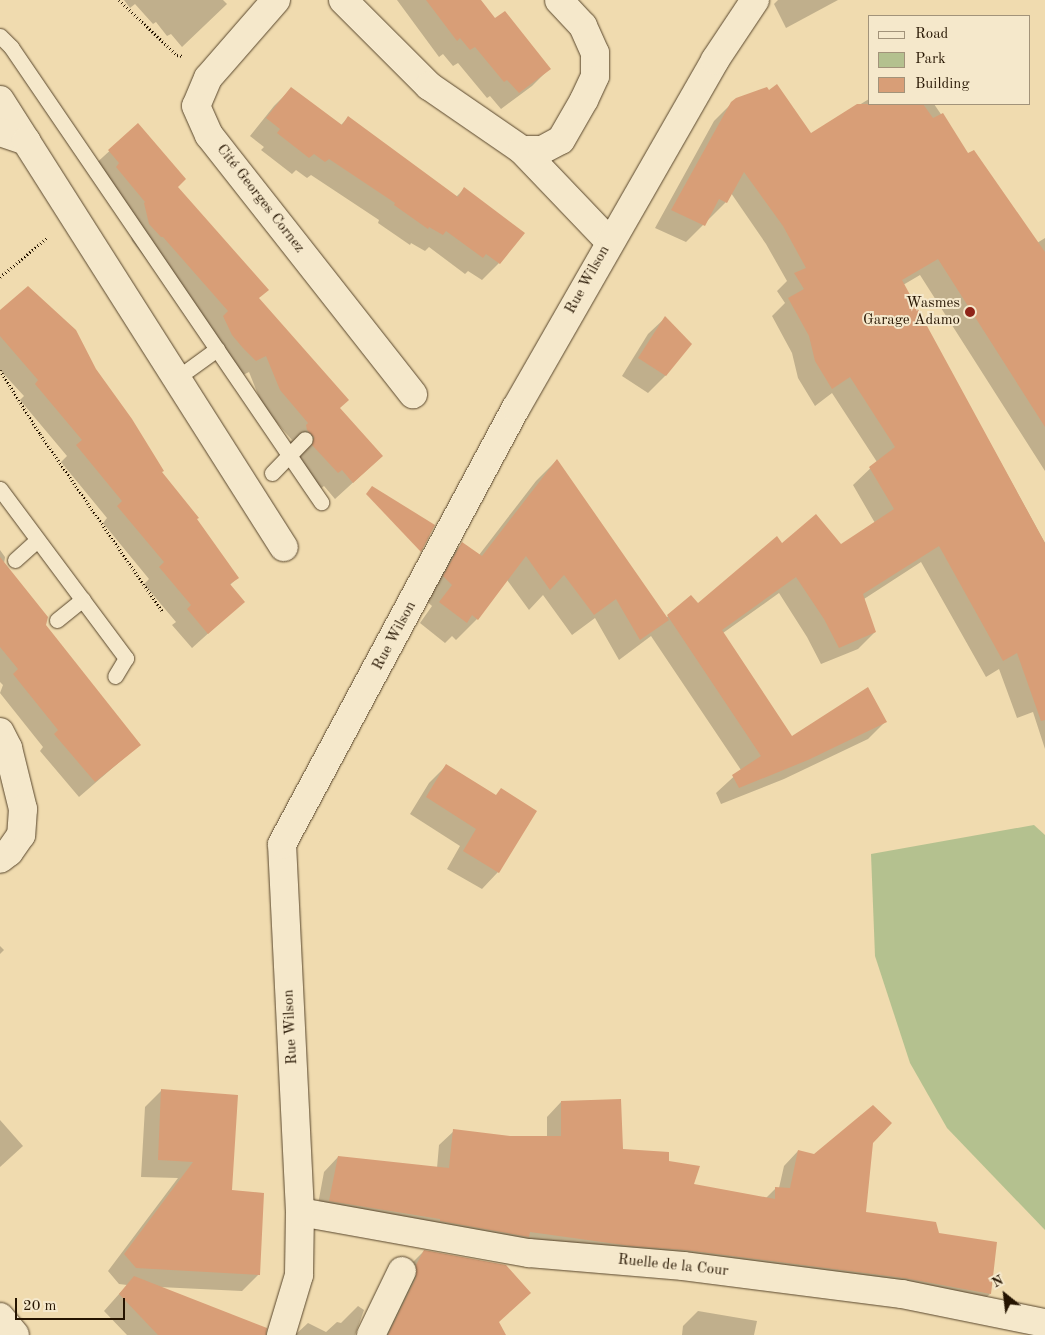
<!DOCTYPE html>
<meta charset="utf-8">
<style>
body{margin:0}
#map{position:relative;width:1045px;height:1335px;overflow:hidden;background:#f0dbaf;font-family:"Old Standard TT",serif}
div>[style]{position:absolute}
.green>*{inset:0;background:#b4c18f}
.shadow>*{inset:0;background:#0003}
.building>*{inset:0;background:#d89e77}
.path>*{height:3px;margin-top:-1.5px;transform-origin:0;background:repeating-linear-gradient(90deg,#251401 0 1px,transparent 0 3.5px)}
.roads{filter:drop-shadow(0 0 1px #58462c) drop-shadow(0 0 1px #58462c)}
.service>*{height:15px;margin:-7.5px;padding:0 7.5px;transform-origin:7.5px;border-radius:7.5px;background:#f5e8cb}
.minor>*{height:28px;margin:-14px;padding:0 14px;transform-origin:14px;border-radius:14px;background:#f5e8cb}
.dots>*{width:14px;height:14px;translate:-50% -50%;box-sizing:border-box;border:2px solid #f5e8cb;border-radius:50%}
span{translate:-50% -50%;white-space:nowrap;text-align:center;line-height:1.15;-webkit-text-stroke:4px #f5e8cb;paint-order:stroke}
.street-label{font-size:15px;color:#251401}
.poi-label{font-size:15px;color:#251401}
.right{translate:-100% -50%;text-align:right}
.legend{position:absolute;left:868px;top:15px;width:162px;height:90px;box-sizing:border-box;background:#f5e8cb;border:1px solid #a2937a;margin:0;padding:6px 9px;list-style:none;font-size:15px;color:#251401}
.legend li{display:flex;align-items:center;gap:10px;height:25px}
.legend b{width:25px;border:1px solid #a2937a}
.north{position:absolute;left:980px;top:1270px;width:50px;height:50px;-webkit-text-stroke:4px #f5e8cb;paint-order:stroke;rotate:331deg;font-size:14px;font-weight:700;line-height:20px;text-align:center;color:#251401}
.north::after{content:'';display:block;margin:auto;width:18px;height:22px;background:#251401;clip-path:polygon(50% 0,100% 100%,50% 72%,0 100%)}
.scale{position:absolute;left:15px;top:1298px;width:110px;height:22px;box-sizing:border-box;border:2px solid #251401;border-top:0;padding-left:6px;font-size:15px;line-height:18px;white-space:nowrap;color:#251401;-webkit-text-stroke:4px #f5e8cb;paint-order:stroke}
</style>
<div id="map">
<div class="green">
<div style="clip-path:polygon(1034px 825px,1045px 835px,1045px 1230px,947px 1128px,910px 1063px,875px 956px,871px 854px)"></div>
</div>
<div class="shadow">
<div style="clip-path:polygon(124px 0,223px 0,227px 4px,182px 47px,171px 34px,167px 36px,156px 22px,153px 24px,135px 4px,130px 8px)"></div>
<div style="clip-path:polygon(397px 0,480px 0,495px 20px,549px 69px,532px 86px,501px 109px,490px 96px,487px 98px,458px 63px,453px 66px,443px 54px,439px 57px)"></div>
<div style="clip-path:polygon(778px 0,838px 0,786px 28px,774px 4px)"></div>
<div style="clip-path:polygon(291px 89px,340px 126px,348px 118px,456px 197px,464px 189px,499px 263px,482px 280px,468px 271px,465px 274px,429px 247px,425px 251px,411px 243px,410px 245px,378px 223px,379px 220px,311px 175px,307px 178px,296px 170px,292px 174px,261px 150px,264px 147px,250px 136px,274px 106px)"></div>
<div style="clip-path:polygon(869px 99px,869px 104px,934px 104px,968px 154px,1037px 243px,1045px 238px,1045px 471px,920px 275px,903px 285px,1045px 543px,1045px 749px,1033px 712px,1017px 718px,999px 669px,986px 677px,921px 562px,864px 599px,875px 632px,858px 649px,821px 664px,807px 637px,779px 593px,723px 633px,792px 738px,885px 722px,868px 739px,784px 779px,721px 804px,716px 793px,741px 770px,651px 636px,619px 660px,595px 618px,572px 635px,543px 595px,529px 610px,507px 580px,477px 619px,456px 640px,452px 636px,445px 643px,420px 623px,432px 606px,423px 598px,441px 564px,462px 544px,479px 555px,536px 481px,556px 461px,666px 618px,691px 596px,698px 605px,782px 545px,840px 546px,875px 523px,853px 485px,877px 462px,832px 393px,815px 406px,798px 378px,792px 353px,772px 316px,785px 303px,777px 291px,787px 281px,766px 244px,731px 193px,726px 202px,686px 242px,655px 228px,714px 121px,732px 103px,810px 135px)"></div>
<div style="clip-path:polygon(138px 125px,176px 187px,339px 409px,382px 456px,335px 499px,324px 486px,320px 489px,289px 443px,292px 440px,263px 407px,249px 372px,239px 377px,132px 241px,127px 221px,92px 167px)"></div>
<div style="clip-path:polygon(0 312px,95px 370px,161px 472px,237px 578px,229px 586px,243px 602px,192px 648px,172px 625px,176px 622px,144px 584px,149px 579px,103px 523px,107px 518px,61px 462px,67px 456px,20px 400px,24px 396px,0 370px)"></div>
<div style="clip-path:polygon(665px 318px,690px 344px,665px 376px,648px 393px,622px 376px,648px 334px)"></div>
<div style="clip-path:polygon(0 550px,5px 557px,4px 564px,45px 625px,139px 745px,79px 797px,40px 751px,43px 747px,0 693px,3px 685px,0 682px)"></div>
<div style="clip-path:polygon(446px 766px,498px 872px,482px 889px,447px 869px,460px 846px,410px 814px,429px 783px)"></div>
<div style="clip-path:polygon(0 946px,4px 950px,0 954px)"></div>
<div style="clip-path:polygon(162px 1090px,230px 1191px,259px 1274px,242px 1291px,159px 1287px,246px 1335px,127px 1335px,104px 1311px,127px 1285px,119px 1284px,108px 1271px,178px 1178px,141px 1177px,145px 1107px)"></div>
<div style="clip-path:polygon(561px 1102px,622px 1150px,668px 1162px,692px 1185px,766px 1198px,776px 1188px,779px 1188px,784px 1166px,798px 1151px,814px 1156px,872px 1142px,865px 1213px,938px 1234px,990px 1294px,975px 1308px,316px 1215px,324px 1172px,338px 1157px,437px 1168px,439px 1145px,454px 1131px,510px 1137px,547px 1137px,547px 1117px)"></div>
<div style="clip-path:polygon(0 1120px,23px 1146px,0 1167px)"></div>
<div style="clip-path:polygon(424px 1251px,498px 1323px,499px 1335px,381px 1335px,408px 1267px)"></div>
<div style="clip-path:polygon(358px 1306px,364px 1310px,355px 1335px,295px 1335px,308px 1323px,326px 1332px,337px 1322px,341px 1323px)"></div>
<div style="clip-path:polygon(698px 1311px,757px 1321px,754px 1335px,682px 1335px,683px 1326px)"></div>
</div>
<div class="building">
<div style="clip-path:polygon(426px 0,481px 0,495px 18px,505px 11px,551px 69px,519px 93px,507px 80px,504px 82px,475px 47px,470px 50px,460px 38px,457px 41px)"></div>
<div style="clip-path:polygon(777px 84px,811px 133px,857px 104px,923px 104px,933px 118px,943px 113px,968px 153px,974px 150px,1045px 252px,1045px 427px,938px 259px,902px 280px,1045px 543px,1045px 720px,1041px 721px,1017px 653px,1003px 661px,939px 546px,863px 594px,876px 632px,839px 648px,824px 619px,796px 577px,722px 630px,792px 736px,868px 687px,887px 722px,808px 760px,739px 788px,732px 775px,761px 756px,667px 615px,691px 595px,698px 603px,777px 536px,782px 543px,816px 514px,841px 544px,894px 509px,869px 467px,895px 447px,850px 377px,832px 389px,815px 361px,809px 336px,788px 298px,804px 289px,794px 273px,806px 268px,783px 226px,744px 172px,727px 203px,719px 199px,705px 226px,671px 210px,731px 102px,736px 98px,767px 87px,769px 90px)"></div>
<div style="clip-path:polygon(291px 87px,342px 125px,348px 116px,458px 197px,464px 187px,525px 233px,500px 264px,486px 254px,483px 258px,446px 231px,443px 235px,429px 227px,428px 229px,394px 205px,395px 203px,329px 159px,325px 162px,314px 154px,309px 158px,277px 133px,280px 129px,266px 118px)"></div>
<div style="clip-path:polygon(138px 123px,186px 179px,178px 187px,269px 290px,259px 298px,349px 400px,340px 408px,383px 456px,353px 483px,342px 470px,338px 473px,312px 445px,314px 437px,307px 430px,306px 425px,308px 423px,280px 390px,266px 356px,256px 361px,243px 348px,232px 335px,223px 316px,228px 311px,163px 237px,161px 237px,149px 224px,144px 203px,145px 202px,116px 167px,119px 163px,108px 150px)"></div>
<div style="clip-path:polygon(28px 286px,76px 330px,96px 369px,132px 419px,164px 471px,162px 472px,199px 518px,197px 519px,239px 578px,230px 584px,245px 602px,208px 634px,187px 609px,191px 605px,159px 567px,164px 562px,117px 506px,122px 501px,76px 445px,82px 440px,35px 384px,38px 380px,0 336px,0 310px)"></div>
<div style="clip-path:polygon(665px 316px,692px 344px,666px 376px,638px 358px)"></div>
<div style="clip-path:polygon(557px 459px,669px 620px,640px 640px,616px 599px,594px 615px,564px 575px,550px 590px,526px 556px,478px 620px,472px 615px,467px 623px,439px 602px,452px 585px,443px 576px,462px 542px,482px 556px)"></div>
<div style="clip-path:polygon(372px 486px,435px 525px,421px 552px,366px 494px)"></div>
<div style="clip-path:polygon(0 557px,48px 617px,46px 625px,141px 745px,95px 782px,54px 734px,58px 730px,13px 674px,18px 669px,0 647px)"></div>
<div style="clip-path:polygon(446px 764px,496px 795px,501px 788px,537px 811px,499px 873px,463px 851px,476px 829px,426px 797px)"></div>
<div style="clip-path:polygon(161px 1089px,238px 1095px,232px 1190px,264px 1193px,260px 1275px,136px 1268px,124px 1254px,193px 1162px,158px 1160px)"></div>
<div style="clip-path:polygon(621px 1099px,623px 1149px,669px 1152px,669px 1161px,700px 1166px,694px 1184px,775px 1199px,775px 1187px,790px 1188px,798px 1150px,814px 1154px,873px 1105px,892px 1123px,873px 1143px,866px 1212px,936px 1222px,939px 1233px,997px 1242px,991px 1294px,904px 1278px,685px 1250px,631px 1246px,530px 1232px,529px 1237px,440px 1221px,440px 1219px,329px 1201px,338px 1156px,449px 1168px,453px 1129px,510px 1136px,561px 1136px,561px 1101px)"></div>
<div style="clip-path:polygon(424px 1250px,506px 1265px,531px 1293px,499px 1322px,506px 1335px,388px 1335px,416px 1278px,416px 1265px)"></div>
<div style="clip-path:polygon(134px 1276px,267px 1328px,266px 1335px,158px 1335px,119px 1294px)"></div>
</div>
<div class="path">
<div style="left:119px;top:0;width:80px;rotate:43.5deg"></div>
<div style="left:177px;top:55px;width:6px;rotate:9deg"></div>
<div style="left:0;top:277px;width:62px;rotate:-39.8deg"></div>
<div style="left:0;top:370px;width:75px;rotate:58deg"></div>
<div style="left:40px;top:434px;width:215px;rotate:55.4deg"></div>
</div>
<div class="roads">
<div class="service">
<div style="left:0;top:36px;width:16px;rotate:45deg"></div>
<div style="left:11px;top:47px;width:551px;rotate:55.73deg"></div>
<div style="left:188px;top:370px;width:36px;rotate:-36deg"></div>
<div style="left:272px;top:473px;width:47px;rotate:-45.9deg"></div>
<div style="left:0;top:489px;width:211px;rotate:53.3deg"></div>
<div style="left:126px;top:658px;width:21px;rotate:121deg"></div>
<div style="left:15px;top:560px;width:30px;rotate:-42deg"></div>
<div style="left:57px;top:620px;width:33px;rotate:-39deg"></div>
</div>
<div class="minor">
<div style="left:276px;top:0;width:103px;rotate:131.1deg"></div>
<div style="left:208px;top:78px;width:30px;rotate:113deg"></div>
<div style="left:196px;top:106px;width:32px;rotate:66deg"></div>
<div style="left:209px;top:135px;width:330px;rotate:51.8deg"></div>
<div style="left:343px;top:0;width:122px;rotate:45deg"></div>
<div style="left:429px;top:86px;width:113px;rotate:34.5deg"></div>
<div style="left:522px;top:150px;width:127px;rotate:46.3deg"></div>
<div style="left:0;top:100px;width:49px;rotate:57.6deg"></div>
<div style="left:0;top:132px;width:28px;rotate:19deg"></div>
<div style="left:26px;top:141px;width:481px;rotate:57.6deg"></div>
<div style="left:522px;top:150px;width:20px"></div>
<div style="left:542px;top:150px;width:21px;rotate:-28deg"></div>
<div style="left:561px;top:140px;width:46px;rotate:-60.1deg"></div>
<div style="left:584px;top:100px;width:26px;rotate:-65deg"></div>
<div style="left:595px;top:76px;width:23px;rotate:-90deg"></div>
<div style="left:595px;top:53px;width:30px;rotate:-114deg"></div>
<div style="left:583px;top:26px;width:35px;rotate:-133deg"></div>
<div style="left:0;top:732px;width:18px;rotate:63deg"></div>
<div style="left:8px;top:748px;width:63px;rotate:76.2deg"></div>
<div style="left:23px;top:809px;width:26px;rotate:94deg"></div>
<div style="left:21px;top:835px;width:21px;rotate:125deg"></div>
<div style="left:9px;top:852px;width:11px;rotate:142deg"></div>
<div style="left:300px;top:1212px;width:233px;rotate:10.2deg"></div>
<div style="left:529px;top:1253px;width:155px;rotate:4.8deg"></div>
<div style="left:683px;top:1266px;width:221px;rotate:7.3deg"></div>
<div style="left:902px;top:1294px;width:146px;rotate:11.5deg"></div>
<div style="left:0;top:1317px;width:23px;rotate:50deg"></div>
<div style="left:281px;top:1335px;width:63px;rotate:-73.3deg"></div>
<div style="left:299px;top:1275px;width:63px;rotate:-89.1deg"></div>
<div style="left:300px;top:1212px;width:368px;rotate:-92.8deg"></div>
<div style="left:282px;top:844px;width:495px;rotate:-61.8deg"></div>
<div style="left:516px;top:408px;width:401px;rotate:-60.2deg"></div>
<div style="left:715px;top:60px;width:72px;rotate:-56.3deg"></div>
<div style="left:371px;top:1335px;width:71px;rotate:-64.2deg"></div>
</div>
</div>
<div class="dots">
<div style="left:970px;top:312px;background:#8f2418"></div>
</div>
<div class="street-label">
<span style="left:260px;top:199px;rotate:52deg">Cité Georges Cornez</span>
<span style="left:588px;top:280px;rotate:-61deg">Rue Wilson</span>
<span style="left:395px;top:636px;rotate:-62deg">Rue Wilson</span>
<span style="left:291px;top:1027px;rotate:-93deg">Rue Wilson</span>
<span style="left:673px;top:1266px;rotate:6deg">Ruelle de la Cour</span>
</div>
<div class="poi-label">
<span class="right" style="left:960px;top:312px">Wasmes<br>Garage Adamo</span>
</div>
<ul class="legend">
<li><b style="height:6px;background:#f5e8cb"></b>Road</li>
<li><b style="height:14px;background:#b4c18f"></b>Park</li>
<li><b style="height:14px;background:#d89e77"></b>Building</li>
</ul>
<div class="north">N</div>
<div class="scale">20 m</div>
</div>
